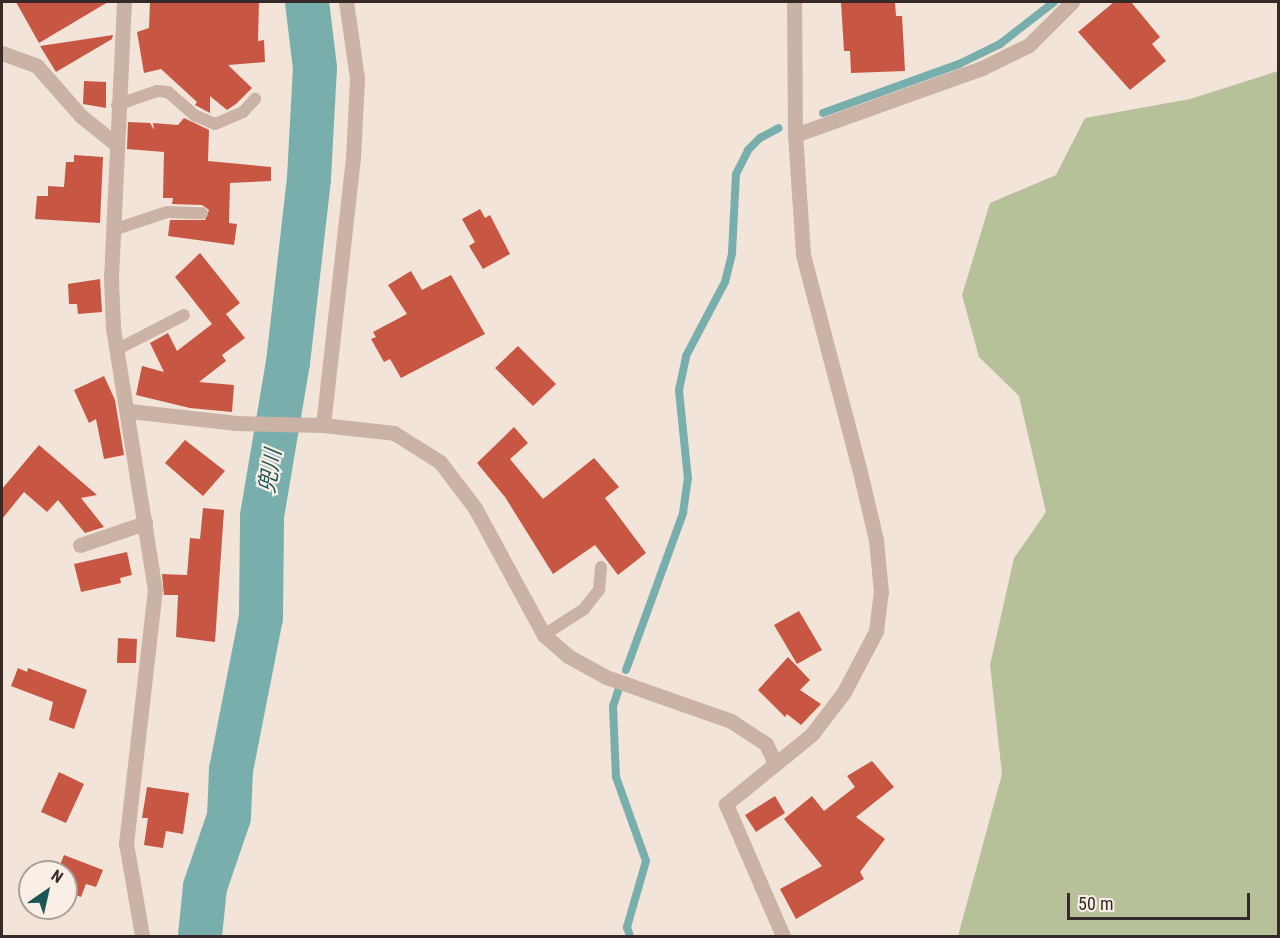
<!DOCTYPE html>
<meta charset="utf-8">
<style>
body{margin:0}
#map{position:relative;width:1280px;height:938px;overflow:hidden;background:#f2e4d9;font-family:"Roboto Condensed","Noto Sans JP",sans-serif}
div>[style]{position:absolute}
.green>*{inset:0;background:#b7c199}
.stream>*{height:8px;margin:-4px;padding:0 4px;transform-origin:4px;border-radius:4px;background:#78afad}
.river>*{height:44px;margin:-22px;padding:0 22px;transform-origin:22px;border-radius:22px;background:#78afad}
.building>*{inset:0;background:#c75742}
.lane>*{height:12px;margin:-6px;padding:0 6px;transform-origin:6px;border-radius:6px;background:#cab3a5}
.street>*{height:15px;margin:-7.5px;padding:0 7.5px;transform-origin:7.5px;border-radius:7.5px;background:#cab3a5}
span{translate:-50% -50%;white-space:nowrap;text-align:center;line-height:1.15;-webkit-text-stroke:4.5px #f9efe6;paint-order:stroke}
.water-label{font-size:22px;color:#1c5756;font-style:italic}
.frame{position:absolute;inset:0;border:3px solid #352a27;pointer-events:none}
.north{position:absolute;left:18px;top:860px;width:60px;height:60px;box-sizing:border-box;background:#f9efe6;border:2px solid #aba09a;border-radius:50%;rotate:34deg;font-size:16px;font-weight:700;line-height:24px;text-align:center;color:#352a27}
.north::after{content:'';display:block;margin:auto;width:21px;height:27px;background:#1c5756;clip-path:polygon(50% 0,100% 100%,50% 72%,0 100%)}
.scale{position:absolute;left:1067px;top:893px;width:183px;height:27px;box-sizing:border-box;border:3px solid #352a27;border-top:0;padding-left:8px;font-size:18px;line-height:21px;white-space:nowrap;color:#352a27;-webkit-text-stroke:4px #f9efe6;paint-order:stroke}
</style>
<div id="map">
<div class="green">
<div style="clip-path:polygon(1278px 71px,1278px 936px,958px 936px,1002px 774px,990px 665px,1014px 558px,1046px 512px,1019px 396px,979px 357px,962px 295px,990px 203px,1056px 175px,1085px 118px,1190px 99px)"></div>
</div>
<div class="stream">
<div style="left:823px;top:113px;width:145px;rotate:-19.8deg"></div>
<div style="left:959px;top:64px;width:46px;rotate:-26deg"></div>
<div style="left:1000px;top:44px;width:68px;rotate:-37.9deg"></div>
<div style="left:626px;top:670px;width:167px;rotate:-70deg"></div>
<div style="left:683px;top:513px;width:34px;rotate:-82deg"></div>
<div style="left:688px;top:479px;width:89px;rotate:-95.8deg"></div>
<div style="left:679px;top:390px;width:35px;rotate:-78deg"></div>
<div style="left:686px;top:356px;width:84px;rotate:-62.2deg"></div>
<div style="left:725px;top:282px;width:30px;rotate:-76deg"></div>
<div style="left:732px;top:253px;width:79px;rotate:-87.1deg"></div>
<div style="left:736px;top:174px;width:27px;rotate:-63deg"></div>
<div style="left:748px;top:150px;width:17px;rotate:-45deg"></div>
<div style="left:760px;top:138px;width:21px;rotate:-28deg"></div>
<div style="left:619px;top:688px;width:19px;rotate:108deg"></div>
<div style="left:613px;top:706px;width:71px;rotate:87.6deg"></div>
<div style="left:616px;top:777px;width:89px;rotate:70.3deg"></div>
<div style="left:646px;top:861px;width:69px;rotate:106.1deg"></div>
<div style="left:627px;top:927px;width:9px;rotate:72deg"></div>
</div>
<div class="river">
<div style="left:200px;top:936px;width:49px;rotate:-84.2deg"></div>
<div style="left:205px;top:887px;width:74px;rotate:-71.1deg"></div>
<div style="left:229px;top:817px;width:47px;rotate:-87.6deg"></div>
<div style="left:231px;top:770px;width:156px;rotate:-78.9deg"></div>
<div style="left:261px;top:617px;width:101px;rotate:-89.4deg"></div>
<div style="left:262px;top:516px;width:155px;rotate:-80.4deg"></div>
<div style="left:288px;top:363px;width:186px;rotate:-83.5deg"></div>
<div style="left:309px;top:178px;width:110px;rotate:-86.9deg"></div>
<div style="left:315px;top:68px;width:66px;rotate:-96.9deg"></div>
</div>
<div class="building">
<div style="clip-path:polygon(16px 2px,108px 2px,39px 43px)"></div>
<div style="clip-path:polygon(150px 2px,259px 2px,258px 41px,264px 40px,265px 62px,228px 65px,252px 88px,236px 104px,227px 110px,210px 96px,210px 113px,195px 105px,197px 102px,161px 69px,144px 73px,137px 32px,149px 28px)"></div>
<div style="clip-path:polygon(841px 2px,895px 2px,896px 16px,902px 16px,905px 71px,851px 73px,850px 51px,844px 51px)"></div>
<div style="clip-path:polygon(1114px 2px,1131px 2px,1160px 37px,1152px 44px,1166px 61px,1130px 90px,1078px 32px)"></div>
<div style="clip-path:polygon(113px 35px,112px 39px,56px 72px,40px 46px)"></div>
<div style="clip-path:polygon(84px 81px,106px 82px,106px 108px,83px 104px)"></div>
<div style="clip-path:polygon(184px 118px,209px 130px,208px 161px,271px 167px,271px 181px,230px 183px,229px 223px,237px 224px,234px 245px,168px 236px,170px 220px,205px 220px,209px 210px,202px 205px,172px 204px,173px 198px,163px 198px,164px 152px,127px 149px,128px 122px,150px 123px,154px 130px,153px 123px,178px 125px)"></div>
<div style="clip-path:polygon(74px 155px,103px 157px,100px 223px,35px 219px,37px 196px,48px 196px,48px 186px,64px 187px,66px 162px,74px 162px)"></div>
<div style="clip-path:polygon(480px 209px,485px 218px,490px 215px,510px 254px,483px 269px,469px 246px,475px 242px,462px 219px)"></div>
<div style="clip-path:polygon(200px 253px,240px 303px,226px 314px,245px 338px,222px 355px,226px 361px,199px 382px,234px 385px,232px 412px,190px 408px,136px 395px,142px 366px,164px 372px,150px 343px,168px 333px,177px 351px,212px 324px,175px 277px)"></div>
<div style="clip-path:polygon(411px 271px,422px 290px,451px 275px,485px 334px,401px 378px,390px 359px,384px 362px,371px 339px,376px 337px,373px 332px,407px 314px,388px 285px)"></div>
<div style="clip-path:polygon(100px 279px,102px 312px,78px 314px,77px 304px,69px 304px,68px 284px)"></div>
<div style="clip-path:polygon(518px 346px,556px 384px,533px 406px,495px 368px)"></div>
<div style="clip-path:polygon(104px 376px,115px 400px,124px 455px,104px 459px,96px 419px,89px 423px,74px 390px)"></div>
<div style="clip-path:polygon(514px 427px,528px 443px,510px 459px,543px 499px,594px 458px,619px 487px,605px 498px,646px 553px,618px 575px,595px 545px,553px 574px,505px 497px,477px 463px)"></div>
<div style="clip-path:polygon(185px 440px,225px 471px,203px 496px,165px 463px)"></div>
<div style="clip-path:polygon(39px 445px,97px 495px,81px 498px,104px 527px,85px 533px,58px 500px,47px 512px,24px 492px,2px 519px,2px 489px)"></div>
<div style="clip-path:polygon(203px 508px,224px 510px,215px 642px,176px 637px,178px 595px,164px 595px,162px 574px,187px 575px,190px 538px,200px 539px)"></div>
<div style="clip-path:polygon(127px 552px,132px 575px,120px 578px,121px 583px,81px 592px,74px 564px)"></div>
<div style="clip-path:polygon(799px 611px,822px 650px,797px 664px,774px 625px)"></div>
<div style="clip-path:polygon(118px 638px,137px 639px,136px 663px,117px 663px)"></div>
<div style="clip-path:polygon(788px 657px,810px 680px,800px 690px,821px 704px,801px 725px,787px 714px,785px 717px,758px 690px)"></div>
<div style="clip-path:polygon(18px 668px,27px 672px,28px 668px,87px 690px,74px 729px,49px 720px,53px 702px,11px 686px)"></div>
<div style="clip-path:polygon(872px 761px,894px 787px,856px 817px,885px 839px,860px 872px,864px 879px,796px 919px,780px 889px,822px 866px,784px 819px,812px 796px,824px 811px,855px 787px,847px 776px)"></div>
<div style="clip-path:polygon(59px 772px,84px 784px,66px 823px,41px 812px)"></div>
<div style="clip-path:polygon(147px 787px,189px 793px,183px 834px,166px 831px,163px 848px,144px 845px,148px 818px,142px 818px)"></div>
<div style="clip-path:polygon(775px 796px,785px 813px,756px 832px,745px 815px)"></div>
<div style="clip-path:polygon(64px 855px,103px 870px,96px 887px,86px 884px,81px 897px,66px 891px,66px 872px,57px 872px)"></div>
</div>
<div class="lane">
<div style="left:117px;top:105px;width:42px;rotate:-19.3deg"></div>
<div style="left:157px;top:91px;width:11px;rotate:5deg"></div>
<div style="left:168px;top:92px;width:35px;rotate:41deg"></div>
<div style="left:194px;top:115px;width:23px;rotate:23deg"></div>
<div style="left:215px;top:124px;width:30px;rotate:-23deg"></div>
<div style="left:243px;top:112px;width:18px;rotate:-47deg"></div>
<div style="left:113px;top:230px;width:57px;rotate:-18.4deg"></div>
<div style="left:167px;top:212px;width:35px;rotate:2deg"></div>
<div style="left:118px;top:349px;width:74px;rotate:-27.3deg"></div>
<div style="left:544px;top:635px;width:48px;rotate:-33deg"></div>
<div style="left:584px;top:609px;width:24px;rotate:-52deg"></div>
<div style="left:599px;top:590px;width:23px;rotate:-85deg"></div>
</div>
<div class="street">
<div style="left:124px;top:2px;width:276px;rotate:92.7deg"></div>
<div style="left:111px;top:278px;width:50px;rotate:87.7deg"></div>
<div style="left:113px;top:328px;width:264px;rotate:80.9deg"></div>
<div style="left:155px;top:589px;width:256px;rotate:96.5deg"></div>
<div style="left:126px;top:843px;width:94px;rotate:80.2deg"></div>
<div style="left:2px;top:53px;width:37px;rotate:20deg"></div>
<div style="left:37px;top:66px;width:67px;rotate:48.7deg"></div>
<div style="left:81px;top:116px;width:46px;rotate:38.9deg"></div>
<div style="left:795px;top:135px;width:199px;rotate:-19.7deg"></div>
<div style="left:982px;top:68px;width:52px;rotate:-26.1deg"></div>
<div style="left:1029px;top:45px;width:61px;rotate:-45deg"></div>
<div style="left:129px;top:411px;width:108px;rotate:6.4deg"></div>
<div style="left:236px;top:423px;width:87px;rotate:1.3deg"></div>
<div style="left:323px;top:425px;width:71px;rotate:6.4deg"></div>
<div style="left:394px;top:433px;width:54px;rotate:32.2deg"></div>
<div style="left:440px;top:462px;width:58px;rotate:52.7deg"></div>
<div style="left:475px;top:508px;width:145px;rotate:61.5deg"></div>
<div style="left:544px;top:635px;width:32px;rotate:41deg"></div>
<div style="left:568px;top:656px;width:43px;rotate:28.9deg"></div>
<div style="left:606px;top:677px;width:133px;rotate:19.4deg"></div>
<div style="left:731px;top:721px;width:42px;rotate:33.3deg"></div>
<div style="left:766px;top:744px;width:21px;rotate:65deg"></div>
<div style="left:323px;top:425px;width:269px;rotate:-83.6deg"></div>
<div style="left:353px;top:158px;width:80px;rotate:-87.1deg"></div>
<div style="left:357px;top:78px;width:77px;rotate:-98.2deg"></div>
<div style="left:80px;top:545px;width:69px;rotate:-18.7deg"></div>
<div style="left:783px;top:936px;width:144px;rotate:-113.4deg"></div>
<div style="left:726px;top:804px;width:111px;rotate:-39.1deg"></div>
<div style="left:812px;top:734px;width:53px;rotate:-52.7deg"></div>
<div style="left:844px;top:692px;width:69px;rotate:-62.3deg"></div>
<div style="left:876px;top:631px;width:39px;rotate:-83deg"></div>
<div style="left:881px;top:592px;width:52px;rotate:-95.5deg"></div>
<div style="left:876px;top:540px;width:70px;rotate:-103.2deg"></div>
<div style="left:860px;top:472px;width:225px;rotate:-104.7deg"></div>
<div style="left:803px;top:254px;width:119px;rotate:-93.8deg"></div>
<div style="left:795px;top:135px;width:133px;rotate:-90.4deg"></div>
</div>
<div class="water-label">
<span style="left:270px;top:471px;rotate:-81deg">兜川</span>
</div>
<div class="frame"></div>
<div class="north">N</div>
<div class="scale">50 m</div>
</div>
